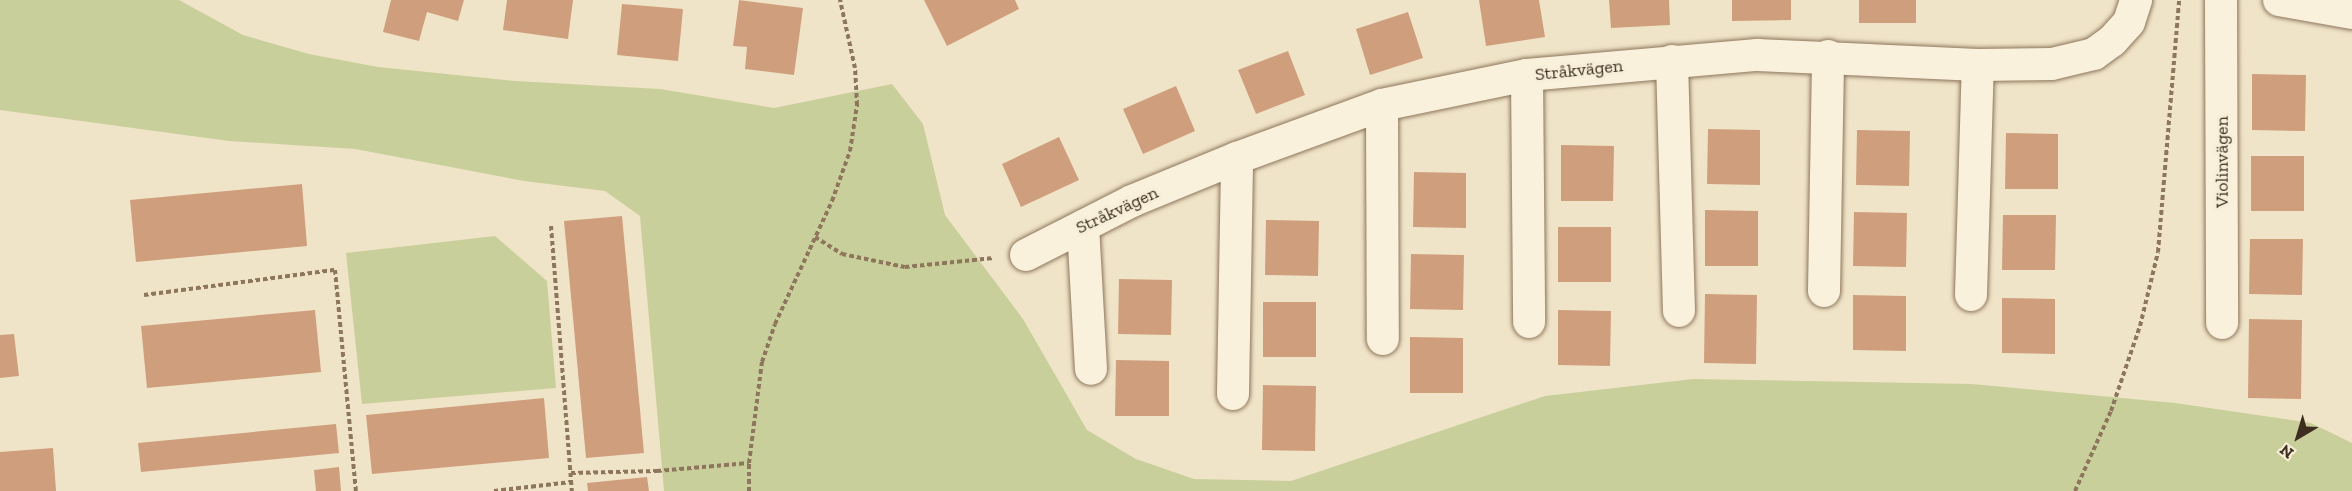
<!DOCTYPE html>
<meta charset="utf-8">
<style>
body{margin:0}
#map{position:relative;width:2352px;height:491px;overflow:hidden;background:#f0e4c8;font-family:"Zilla Slab",serif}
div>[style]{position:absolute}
.green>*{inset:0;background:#c9cf9b}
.building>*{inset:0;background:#cf9f7d}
.path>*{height:4px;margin-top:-2px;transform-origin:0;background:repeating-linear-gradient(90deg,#8d765c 0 4.5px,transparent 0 7.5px)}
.roads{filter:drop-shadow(0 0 2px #8d765c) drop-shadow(0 0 2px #8d765c)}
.minor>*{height:32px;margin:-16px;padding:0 16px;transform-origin:16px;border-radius:16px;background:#faf1dc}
span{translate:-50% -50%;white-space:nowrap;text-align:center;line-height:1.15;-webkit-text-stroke:6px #f7eed8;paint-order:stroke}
.street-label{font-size:18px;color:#3d2e20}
.north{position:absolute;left:2268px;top:407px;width:60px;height:60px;-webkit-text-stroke:4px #f7eed8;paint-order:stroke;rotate:218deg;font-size:16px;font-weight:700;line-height:24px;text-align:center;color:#3d2e20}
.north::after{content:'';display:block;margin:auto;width:21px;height:27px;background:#3d2e20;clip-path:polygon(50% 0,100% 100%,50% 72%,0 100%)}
</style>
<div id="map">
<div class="green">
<div style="clip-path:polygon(0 0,179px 0,243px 35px,309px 54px,378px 67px,516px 81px,660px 89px,774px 108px,892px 84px,923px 124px,945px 215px,1023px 319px,1087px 430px,1136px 459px,1194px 479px,1291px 481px,1545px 396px,1693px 379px,1972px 384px,2175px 403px,2311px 423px,2352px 443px,2352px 491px,664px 491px,640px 216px,605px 191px,524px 181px,355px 149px,229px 141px,0 110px)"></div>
<div style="clip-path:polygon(495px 236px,547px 281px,556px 388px,362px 404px,346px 253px)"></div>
</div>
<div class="building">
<div style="clip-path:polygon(391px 0,464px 0,458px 21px,427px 12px,419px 41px,383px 32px)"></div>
<div style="clip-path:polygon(507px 0,573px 0,568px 39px,503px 30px)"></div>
<div style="clip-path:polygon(739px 0,803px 8px,794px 75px,745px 69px,747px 47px,733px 46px)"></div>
<div style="clip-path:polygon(924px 0,1015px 0,1019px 9px,947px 46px)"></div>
<div style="clip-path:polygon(1479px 0,1539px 0,1545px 37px,1486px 46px)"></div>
<div style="clip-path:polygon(1609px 0,1669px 0,1670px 25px,1611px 28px)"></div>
<div style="clip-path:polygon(1732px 0,1791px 0,1791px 20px,1732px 21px)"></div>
<div style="clip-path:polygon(1859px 0,1916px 0,1916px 23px,1859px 23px)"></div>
<div style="clip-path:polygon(622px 4px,683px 9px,678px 61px,617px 55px)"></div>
<div style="clip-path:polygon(1408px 12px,1423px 58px,1370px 75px,1356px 29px)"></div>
<div style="clip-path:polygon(1288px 51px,1305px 95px,1256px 114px,1238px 70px)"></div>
<div style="clip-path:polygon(2252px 74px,2306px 75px,2305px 131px,2252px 130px)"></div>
<div style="clip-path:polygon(1176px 86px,1195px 131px,1143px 154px,1123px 109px)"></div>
<div style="clip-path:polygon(1708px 129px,1760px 130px,1760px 185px,1707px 184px)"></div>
<div style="clip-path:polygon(1857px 130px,1910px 131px,1909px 186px,1856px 185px)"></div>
<div style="clip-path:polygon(2006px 133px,2058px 134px,2058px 189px,2005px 189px)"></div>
<div style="clip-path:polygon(1059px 137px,1079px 180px,1021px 207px,1002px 164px)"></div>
<div style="clip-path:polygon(1561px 145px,1614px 146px,1613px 201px,1561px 201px)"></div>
<div style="clip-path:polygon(2251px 156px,2304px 156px,2304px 211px,2251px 211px)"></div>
<div style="clip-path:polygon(1414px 172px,1466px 173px,1466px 228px,1413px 227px)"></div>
<div style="clip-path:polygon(302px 184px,307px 246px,136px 262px,130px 200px)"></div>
<div style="clip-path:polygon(1705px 210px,1758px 211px,1758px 266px,1705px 266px)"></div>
<div style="clip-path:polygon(1854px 212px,1907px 213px,1906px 267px,1853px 266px)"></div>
<div style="clip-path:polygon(2003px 215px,2056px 215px,2055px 270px,2002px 270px)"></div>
<div style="clip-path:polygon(622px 216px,644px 453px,586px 458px,564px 221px)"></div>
<div style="clip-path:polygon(1266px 220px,1319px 221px,1318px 276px,1265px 275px)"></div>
<div style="clip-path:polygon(1558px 227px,1611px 227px,1611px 282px,1558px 282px)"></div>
<div style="clip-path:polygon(2250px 239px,2303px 239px,2302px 295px,2249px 294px)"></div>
<div style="clip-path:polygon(1411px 254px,1464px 255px,1463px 310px,1410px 309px)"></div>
<div style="clip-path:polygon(1119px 279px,1172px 280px,1171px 335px,1118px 334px)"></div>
<div style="clip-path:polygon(1705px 294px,1757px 295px,1756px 364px,1704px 363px)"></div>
<div style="clip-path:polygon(1853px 295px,1906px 296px,1906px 351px,1853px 350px)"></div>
<div style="clip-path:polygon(2002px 298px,2055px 299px,2055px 354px,2002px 353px)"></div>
<div style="clip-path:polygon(1263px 302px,1316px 302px,1316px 357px,1263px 357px)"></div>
<div style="clip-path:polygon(315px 310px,321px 372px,147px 388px,141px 326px)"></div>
<div style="clip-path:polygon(1558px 310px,1611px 311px,1610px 366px,1558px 365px)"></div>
<div style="clip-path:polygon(2249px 319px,2302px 320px,2301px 399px,2248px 398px)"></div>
<div style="clip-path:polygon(14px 334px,19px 376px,0 378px,0 335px)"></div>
<div style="clip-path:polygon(1410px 337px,1463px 338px,1463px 393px,1410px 393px)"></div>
<div style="clip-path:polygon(1116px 360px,1169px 361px,1169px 416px,1115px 416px)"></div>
<div style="clip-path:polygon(1263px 385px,1316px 386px,1315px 451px,1262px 450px)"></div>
<div style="clip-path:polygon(544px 398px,549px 458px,372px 474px,366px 415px)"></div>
<div style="clip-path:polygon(336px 424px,339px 453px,141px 472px,138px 443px)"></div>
<div style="clip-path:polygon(53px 448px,56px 491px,0 491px,0 452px)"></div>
<div style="clip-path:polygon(339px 467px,341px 491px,316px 491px,314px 470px)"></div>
<div style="clip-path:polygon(647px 477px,649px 491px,588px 491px,587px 483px)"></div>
</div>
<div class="path">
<div style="left:551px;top:226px;width:266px;rotate:85.5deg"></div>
<div style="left:815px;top:237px;width:32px;rotate:32deg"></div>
<div style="left:842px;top:254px;width:64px;rotate:11.7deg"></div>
<div style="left:905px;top:267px;width:89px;rotate:-5.8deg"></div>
<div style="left:144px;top:295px;width:193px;rotate:-7.5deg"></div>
<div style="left:335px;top:270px;width:222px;rotate:84.6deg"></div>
<div style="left:571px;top:473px;width:86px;rotate:-1.3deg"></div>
<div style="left:657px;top:471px;width:92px;rotate:-5deg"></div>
<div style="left:494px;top:491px;width:78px;rotate:-6.7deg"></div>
<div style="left:749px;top:491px;width:28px;rotate:-90deg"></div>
<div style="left:749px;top:463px;width:102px;rotate:-82.7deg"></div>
<div style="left:762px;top:362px;width:40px;rotate:-71.1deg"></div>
<div style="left:775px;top:324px;width:136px;rotate:-65.1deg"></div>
<div style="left:832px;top:201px;width:53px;rotate:-70.2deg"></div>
<div style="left:850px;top:151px;width:47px;rotate:-81.3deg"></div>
<div style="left:857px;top:105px;width:37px;rotate:-93deg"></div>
<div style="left:855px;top:68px;width:70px;rotate:-102.4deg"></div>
<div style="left:2075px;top:491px;width:88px;rotate:-65.8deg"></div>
<div style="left:2111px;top:411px;width:90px;rotate:-71.2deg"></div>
<div style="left:2140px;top:326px;width:76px;rotate:-76.3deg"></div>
<div style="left:2158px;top:252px;width:253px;rotate:-85.2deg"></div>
</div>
<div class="roads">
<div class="minor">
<div style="left:2221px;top:0;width:323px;rotate:89.8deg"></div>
<div style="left:2279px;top:0;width:74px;rotate:10.1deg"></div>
<div style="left:1672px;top:61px;width:250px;rotate:88.4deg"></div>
<div style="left:1527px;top:75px;width:247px;rotate:89.5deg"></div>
<div style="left:1382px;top:105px;width:234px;rotate:89.8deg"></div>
<div style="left:1083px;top:226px;width:143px;rotate:86.8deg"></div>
<div style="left:1026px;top:255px;width:119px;rotate:-27deg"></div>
<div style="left:1132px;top:201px;width:113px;rotate:-22.3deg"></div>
<div style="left:1237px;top:158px;width:154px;rotate:-20.1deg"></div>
<div style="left:1382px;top:105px;width:148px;rotate:-11.7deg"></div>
<div style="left:1527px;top:75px;width:231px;rotate:-5deg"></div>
<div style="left:1757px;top:55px;width:221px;rotate:2.6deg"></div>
<div style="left:1978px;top:65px;width:74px;rotate:-0.8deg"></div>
<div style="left:2052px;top:64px;width:43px;rotate:-13.4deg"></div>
<div style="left:2094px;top:54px;width:22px;rotate:-36deg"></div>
<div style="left:2112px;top:41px;width:25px;rotate:-48deg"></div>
<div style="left:2129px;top:22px;width:23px;rotate:-72deg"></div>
<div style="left:1824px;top:291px;width:235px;rotate:-89deg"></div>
<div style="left:1971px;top:295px;width:230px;rotate:-88.3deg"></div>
<div style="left:1233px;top:394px;width:236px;rotate:-89deg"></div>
</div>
</div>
<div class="street-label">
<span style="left:1579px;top:70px;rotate:-6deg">Stråkvägen</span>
<span style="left:2222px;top:162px;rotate:-90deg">Violinvägen</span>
<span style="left:1117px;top:210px;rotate:-25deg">Stråkvägen</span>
</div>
<div class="north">N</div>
</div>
